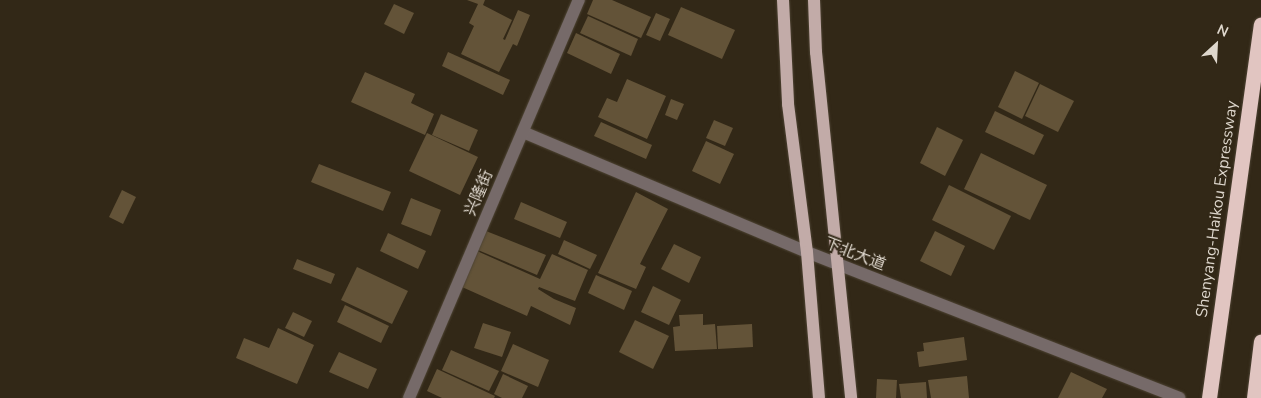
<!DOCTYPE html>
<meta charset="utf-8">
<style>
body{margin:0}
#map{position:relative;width:1261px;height:398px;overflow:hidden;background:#322817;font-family:"Nunito Sans","Noto Sans SC",sans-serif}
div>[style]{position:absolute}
.building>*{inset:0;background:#635338}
.roads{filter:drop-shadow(0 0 1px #4e4434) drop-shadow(0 0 1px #4e4434)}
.minor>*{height:12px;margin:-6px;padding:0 6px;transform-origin:6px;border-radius:6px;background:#766a69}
.major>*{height:12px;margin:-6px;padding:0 6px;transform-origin:6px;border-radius:6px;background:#c2aba8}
.highway>*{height:15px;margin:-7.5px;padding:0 7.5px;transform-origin:7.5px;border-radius:7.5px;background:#e1c5c1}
span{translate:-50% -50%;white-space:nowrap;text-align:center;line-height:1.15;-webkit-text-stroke:4px #322817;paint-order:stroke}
.street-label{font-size:16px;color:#ded7cd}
.north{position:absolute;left:1191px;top:20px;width:50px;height:50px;-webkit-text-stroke:4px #322817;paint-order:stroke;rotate:25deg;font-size:14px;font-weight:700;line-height:20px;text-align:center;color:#ded7cd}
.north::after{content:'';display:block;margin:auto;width:18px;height:22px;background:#ded7cd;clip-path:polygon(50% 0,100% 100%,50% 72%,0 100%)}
</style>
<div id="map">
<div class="building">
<div style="clip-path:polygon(467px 0,485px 0,483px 5px,512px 20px,503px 39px,505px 40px,518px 10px,530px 15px,517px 46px,513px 44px,499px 72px,461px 54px,474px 26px,469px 23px,478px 4px)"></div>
<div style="clip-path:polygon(593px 0,612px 0,651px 17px,641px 38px,587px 14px)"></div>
<div style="clip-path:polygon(394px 4px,414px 13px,404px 34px,384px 24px)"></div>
<div style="clip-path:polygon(681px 7px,735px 30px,722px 59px,668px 35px)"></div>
<div style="clip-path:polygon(656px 13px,670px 19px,660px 41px,646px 35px)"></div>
<div style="clip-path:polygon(588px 16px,638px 39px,631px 56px,580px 33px)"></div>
<div style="clip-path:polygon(576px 33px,620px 54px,611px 74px,567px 53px)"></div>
<div style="clip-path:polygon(448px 52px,510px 80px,503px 95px,442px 66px)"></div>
<div style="clip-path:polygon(1015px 71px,1039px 83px,1022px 119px,998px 107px)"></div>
<div style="clip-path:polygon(365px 72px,415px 94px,411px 103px,434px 114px,425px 135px,351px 102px)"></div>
<div style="clip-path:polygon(627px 79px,666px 96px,647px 139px,598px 117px,607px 98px,617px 102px)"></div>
<div style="clip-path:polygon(1040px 84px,1074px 101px,1058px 132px,1025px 116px)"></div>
<div style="clip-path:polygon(671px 99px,684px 104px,677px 120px,665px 115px)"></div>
<div style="clip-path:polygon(995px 111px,1044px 135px,1034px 155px,985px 132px)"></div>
<div style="clip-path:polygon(441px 114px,478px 130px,469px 151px,432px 135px)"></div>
<div style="clip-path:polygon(714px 120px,733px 128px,725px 146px,706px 138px)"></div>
<div style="clip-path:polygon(601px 122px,652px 145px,646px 159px,594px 136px)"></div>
<div style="clip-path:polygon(937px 127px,963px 140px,945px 176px,920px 163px)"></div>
<div style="clip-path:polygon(427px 133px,478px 157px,460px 195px,409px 171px)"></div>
<div style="clip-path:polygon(706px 141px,734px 154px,720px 184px,692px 171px)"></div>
<div style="clip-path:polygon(981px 153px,1047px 185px,1030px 220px,964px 189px)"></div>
<div style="clip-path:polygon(319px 164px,391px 192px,383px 211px,311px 182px)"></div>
<div style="clip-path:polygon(949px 185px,1011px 216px,994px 250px,932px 220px)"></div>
<div style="clip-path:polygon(122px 190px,136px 197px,123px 224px,109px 217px)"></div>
<div style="clip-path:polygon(636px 192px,668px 209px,640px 264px,646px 267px,636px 289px,598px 273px)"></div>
<div style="clip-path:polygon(411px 198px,441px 210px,431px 236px,401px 224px)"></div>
<div style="clip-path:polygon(521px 202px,567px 222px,560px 238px,514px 219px)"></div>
<div style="clip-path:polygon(486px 231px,546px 255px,537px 275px,478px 250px)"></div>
<div style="clip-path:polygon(935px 231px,965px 246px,951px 276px,920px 261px)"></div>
<div style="clip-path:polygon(388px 233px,426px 251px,418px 269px,380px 251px)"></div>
<div style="clip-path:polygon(564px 240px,597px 255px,590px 269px,558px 254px)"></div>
<div style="clip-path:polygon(674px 244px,701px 257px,689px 283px,661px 269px)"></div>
<div style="clip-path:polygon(477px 251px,540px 279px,552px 254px,588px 270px,575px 301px,539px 287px,538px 289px,554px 299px,576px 308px,570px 325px,531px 306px,527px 316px,462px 287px)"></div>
<div style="clip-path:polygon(297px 259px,335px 274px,331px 284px,293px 269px)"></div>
<div style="clip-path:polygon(357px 267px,408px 291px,392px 324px,341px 300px)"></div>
<div style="clip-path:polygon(596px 275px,632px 291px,624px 310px,588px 293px)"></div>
<div style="clip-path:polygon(653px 286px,681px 300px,669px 325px,641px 312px)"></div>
<div style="clip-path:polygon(345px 305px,389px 326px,381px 343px,337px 322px)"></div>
<div style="clip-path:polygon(293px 312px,312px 321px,304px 337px,285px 328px)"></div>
<div style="clip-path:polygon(703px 314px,703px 325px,715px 324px,717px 349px,675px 351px,673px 327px,680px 326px,679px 315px)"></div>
<div style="clip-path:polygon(635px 320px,669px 336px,653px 369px,619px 352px)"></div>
<div style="clip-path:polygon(483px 323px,511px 332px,502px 357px,474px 348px)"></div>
<div style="clip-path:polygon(752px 324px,753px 347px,718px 349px,717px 326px)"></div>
<div style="clip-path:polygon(278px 328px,314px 345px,297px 384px,236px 358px,244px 338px,269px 348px)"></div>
<div style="clip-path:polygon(964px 337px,967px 360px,919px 367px,917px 352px,924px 351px,923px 343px)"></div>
<div style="clip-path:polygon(513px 344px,549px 360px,538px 387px,501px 371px)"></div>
<div style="clip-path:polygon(451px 350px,499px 371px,489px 391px,442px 370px)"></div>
<div style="clip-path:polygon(339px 352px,377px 369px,368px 389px,329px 372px)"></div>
<div style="clip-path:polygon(437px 369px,495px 396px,494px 398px,442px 398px,427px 391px)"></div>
<div style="clip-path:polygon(1071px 372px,1107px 389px,1102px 398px,1058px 398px)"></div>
<div style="clip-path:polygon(503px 374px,528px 386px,522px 398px,502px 398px,494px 394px)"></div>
<div style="clip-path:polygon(967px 376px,969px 398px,931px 398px,928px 380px)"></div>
<div style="clip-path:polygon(877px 379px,897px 380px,896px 398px,876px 398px)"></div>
<div style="clip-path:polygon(926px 382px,927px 398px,901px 398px,899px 384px)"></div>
</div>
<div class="roads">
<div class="minor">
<div style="left:523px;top:132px;width:308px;rotate:22.9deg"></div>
<div style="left:807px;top:252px;width:400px;rotate:21.4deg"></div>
<div style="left:409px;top:398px;width:433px;rotate:-66.9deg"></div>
</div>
<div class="major">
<div style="left:783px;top:0;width:104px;rotate:87.2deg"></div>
<div style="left:788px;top:104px;width:149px;rotate:82.7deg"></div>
<div style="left:807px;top:252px;width:146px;rotate:85.3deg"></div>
<div style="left:814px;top:0;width:52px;rotate:87.8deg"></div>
<div style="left:816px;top:52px;width:348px;rotate:84.2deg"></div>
</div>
<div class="highway">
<div style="left:1209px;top:398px;width:377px;rotate:-82.1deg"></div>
<div style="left:1254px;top:398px;width:57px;rotate:-83deg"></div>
</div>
</div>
<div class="street-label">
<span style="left:479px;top:193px;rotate:-67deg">兴隆街</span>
<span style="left:1217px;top:209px;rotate:-82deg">Shenyang-Haikou Expressway</span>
<span style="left:855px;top:254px;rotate:21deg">下北大道</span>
</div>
<div class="north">N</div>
</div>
